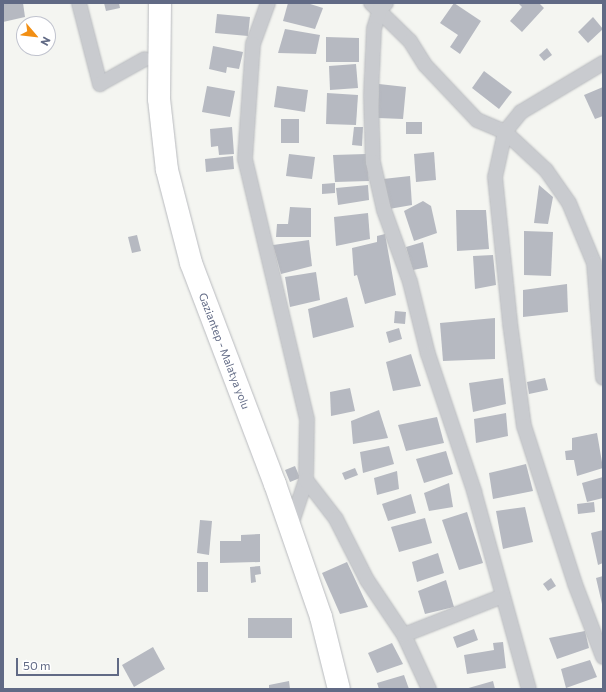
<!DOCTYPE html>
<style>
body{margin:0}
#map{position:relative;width:606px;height:692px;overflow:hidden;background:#f4f5f1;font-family:Commissioner,sans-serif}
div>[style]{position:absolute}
.building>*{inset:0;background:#b6b9c1}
.roads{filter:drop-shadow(0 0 1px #b8babe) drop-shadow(0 0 1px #b8babe)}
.street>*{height:14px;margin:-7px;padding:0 7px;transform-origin:7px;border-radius:7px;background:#c9cbcf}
.highway>*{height:22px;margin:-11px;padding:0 11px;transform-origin:11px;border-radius:11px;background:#fff}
span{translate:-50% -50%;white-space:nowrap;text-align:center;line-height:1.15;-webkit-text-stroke:4px #fff;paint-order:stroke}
.street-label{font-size:11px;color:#616a85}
.frame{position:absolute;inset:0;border:4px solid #616a85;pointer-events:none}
.north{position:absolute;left:16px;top:16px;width:40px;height:40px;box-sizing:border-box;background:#fff;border:1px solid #c0c3ce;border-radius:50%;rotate:118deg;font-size:11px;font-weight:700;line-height:16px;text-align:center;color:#616a85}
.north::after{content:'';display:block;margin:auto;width:14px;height:18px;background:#f28f14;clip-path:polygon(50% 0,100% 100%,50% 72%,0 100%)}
.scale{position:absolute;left:16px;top:658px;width:103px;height:18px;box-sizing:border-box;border:2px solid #616a85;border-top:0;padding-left:5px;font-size:12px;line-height:14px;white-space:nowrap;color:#616a85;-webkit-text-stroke:3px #fff;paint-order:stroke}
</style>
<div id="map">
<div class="building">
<div style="clip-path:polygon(3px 3px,23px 3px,25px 17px,3px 22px)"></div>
<div style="clip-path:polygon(104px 3px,119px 3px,120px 8px,106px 11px)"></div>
<div style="clip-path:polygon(288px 3px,307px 3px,323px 8px,315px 29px,283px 21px)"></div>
<div style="clip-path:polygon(454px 3px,481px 21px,460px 54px,450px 47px,458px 35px,440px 23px)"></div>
<div style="clip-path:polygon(518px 3px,539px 3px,544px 8px,522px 32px,510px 21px,522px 7px)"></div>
<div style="clip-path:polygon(217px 14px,250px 17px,248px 36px,215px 33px)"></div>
<div style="clip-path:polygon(593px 17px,603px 29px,588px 43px,578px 32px)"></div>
<div style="clip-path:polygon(285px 29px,320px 35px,316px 54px,278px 53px)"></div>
<div style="clip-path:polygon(326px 37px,359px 38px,359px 62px,326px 62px)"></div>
<div style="clip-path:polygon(213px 46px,243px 52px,239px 69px,227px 67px,226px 73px,209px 69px)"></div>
<div style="clip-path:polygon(547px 48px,552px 55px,544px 61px,539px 55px)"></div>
<div style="clip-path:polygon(356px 64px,358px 88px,330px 90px,329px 66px)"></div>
<div style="clip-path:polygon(484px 71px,512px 92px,499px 109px,472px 88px)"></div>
<div style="clip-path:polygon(379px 84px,406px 87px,403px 119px,378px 118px)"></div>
<div style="clip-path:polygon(207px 86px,235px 91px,230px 117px,202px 112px)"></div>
<div style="clip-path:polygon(277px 86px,308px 90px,305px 112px,274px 107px)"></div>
<div style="clip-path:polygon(603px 87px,603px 116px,595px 119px,584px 95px)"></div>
<div style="clip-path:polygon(327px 93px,358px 95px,356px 125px,326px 124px)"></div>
<div style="clip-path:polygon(281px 119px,299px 119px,299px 143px,281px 143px)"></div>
<div style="clip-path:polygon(406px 122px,422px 122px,422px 134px,406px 134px)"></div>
<div style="clip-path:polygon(232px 127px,234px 154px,219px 155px,218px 146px,211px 147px,210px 129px)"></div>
<div style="clip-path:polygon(354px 127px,363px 127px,362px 146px,352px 145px)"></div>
<div style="clip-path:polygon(434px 152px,436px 180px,416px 182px,414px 154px)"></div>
<div style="clip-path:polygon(289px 154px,315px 157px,312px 179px,286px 176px)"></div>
<div style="clip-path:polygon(366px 154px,369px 181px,335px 182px,333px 155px)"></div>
<div style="clip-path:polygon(233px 156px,234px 169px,206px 172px,205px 159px)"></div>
<div style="clip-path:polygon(410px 176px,412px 205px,389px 209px,383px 179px)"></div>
<div style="clip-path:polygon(335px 183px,335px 193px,322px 194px,322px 184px)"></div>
<div style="clip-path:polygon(368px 185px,369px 200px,338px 205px,336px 188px)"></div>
<div style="clip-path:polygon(539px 185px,553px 197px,548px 224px,534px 223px)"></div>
<div style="clip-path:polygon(423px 201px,431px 206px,437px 233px,414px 241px,404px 211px)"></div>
<div style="clip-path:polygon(290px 207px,311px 208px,311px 237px,276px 237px,277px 224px,288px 224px)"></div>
<div style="clip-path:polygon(456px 210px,486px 210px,489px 249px,457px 251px)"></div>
<div style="clip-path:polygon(368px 213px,370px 239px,336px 246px,334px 217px)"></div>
<div style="clip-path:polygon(524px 231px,553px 232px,551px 276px,524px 275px)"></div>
<div style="clip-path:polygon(385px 234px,396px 295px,365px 304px,357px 275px,354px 276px,352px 248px,377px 242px,377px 236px)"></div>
<div style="clip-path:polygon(137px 235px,141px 251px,132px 253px,128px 237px)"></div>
<div style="clip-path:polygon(309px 240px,312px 266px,281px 274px,273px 245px)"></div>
<div style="clip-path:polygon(423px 242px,428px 267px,413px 270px,406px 247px)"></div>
<div style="clip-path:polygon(493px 255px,496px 285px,475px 289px,473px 256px)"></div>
<div style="clip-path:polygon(316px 272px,320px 300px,290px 307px,285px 277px)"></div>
<div style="clip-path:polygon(567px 284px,568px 312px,523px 317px,523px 290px)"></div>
<div style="clip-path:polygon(347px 297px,354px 327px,313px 338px,308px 309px)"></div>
<div style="clip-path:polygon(395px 311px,406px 312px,405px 324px,394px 323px)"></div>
<div style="clip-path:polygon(495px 318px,495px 359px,443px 361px,440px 323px)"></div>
<div style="clip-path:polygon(399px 328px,402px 339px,389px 343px,386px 332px)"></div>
<div style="clip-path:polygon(411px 354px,421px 386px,393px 391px,386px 362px)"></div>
<div style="clip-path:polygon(503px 378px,506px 404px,473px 412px,469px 383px)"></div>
<div style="clip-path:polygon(545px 378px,548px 390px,529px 394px,527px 382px)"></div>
<div style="clip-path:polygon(350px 388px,355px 411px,331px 416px,330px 392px)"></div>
<div style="clip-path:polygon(379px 410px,388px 438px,353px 444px,351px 421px)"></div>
<div style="clip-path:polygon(506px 413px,508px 436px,476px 443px,474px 419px)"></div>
<div style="clip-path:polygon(437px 417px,444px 443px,406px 451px,398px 425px)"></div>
<div style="clip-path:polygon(597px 433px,603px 468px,577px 476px,574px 460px,566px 460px,565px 451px,572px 450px,572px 438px)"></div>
<div style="clip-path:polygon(389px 446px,394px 464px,363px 473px,360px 452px)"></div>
<div style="clip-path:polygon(446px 451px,453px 474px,424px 483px,416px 459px)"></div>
<div style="clip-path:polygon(526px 464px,533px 491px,493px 499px,489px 473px)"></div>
<div style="clip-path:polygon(295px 466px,300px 478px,290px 482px,285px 470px)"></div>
<div style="clip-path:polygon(355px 468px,358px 475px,345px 480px,342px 473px)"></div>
<div style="clip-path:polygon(397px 471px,399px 489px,377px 495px,374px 478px)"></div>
<div style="clip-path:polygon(603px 477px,603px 498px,587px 502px,582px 483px)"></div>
<div style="clip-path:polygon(449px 483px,453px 507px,429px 511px,424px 493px)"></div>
<div style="clip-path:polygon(411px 494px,416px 513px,388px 521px,382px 504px)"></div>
<div style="clip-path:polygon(594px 502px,595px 512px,578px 514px,577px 504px)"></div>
<div style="clip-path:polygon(525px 507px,533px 542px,503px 549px,496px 511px)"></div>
<div style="clip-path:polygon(467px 512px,483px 563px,459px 570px,442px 520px)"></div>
<div style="clip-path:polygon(425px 518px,432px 543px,399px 552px,391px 527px)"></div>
<div style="clip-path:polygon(200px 520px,212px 521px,209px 555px,197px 553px)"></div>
<div style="clip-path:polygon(603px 530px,603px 563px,598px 565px,591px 533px)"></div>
<div style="clip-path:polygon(260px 534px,260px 562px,220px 563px,220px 541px,241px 541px,241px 535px)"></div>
<div style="clip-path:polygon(438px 553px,444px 573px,417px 582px,412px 562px)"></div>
<div style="clip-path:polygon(197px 562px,208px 562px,208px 592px,197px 592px)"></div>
<div style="clip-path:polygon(347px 562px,368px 607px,340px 614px,322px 573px)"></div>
<div style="clip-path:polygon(260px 566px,261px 574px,255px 575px,256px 582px,251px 583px,250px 567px)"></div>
<div style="clip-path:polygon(603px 576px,603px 604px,602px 604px,596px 578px)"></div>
<div style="clip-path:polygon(551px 578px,556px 586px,548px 591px,543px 584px)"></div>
<div style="clip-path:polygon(446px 580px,454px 607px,425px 614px,418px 591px)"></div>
<div style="clip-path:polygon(248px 618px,292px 618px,292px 638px,248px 638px)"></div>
<div style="clip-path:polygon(474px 629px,478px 640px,457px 648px,453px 637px)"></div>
<div style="clip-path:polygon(585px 631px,589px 648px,557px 659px,549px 638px)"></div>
<div style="clip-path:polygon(503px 642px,506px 668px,467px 674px,464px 655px,494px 650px,493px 643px)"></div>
<div style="clip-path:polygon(392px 643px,403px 664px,377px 673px,368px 653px)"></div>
<div style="clip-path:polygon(153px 647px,165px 669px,134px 687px,122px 665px)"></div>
<div style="clip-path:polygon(590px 660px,597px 677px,566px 688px,561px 669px)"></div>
<div style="clip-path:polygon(404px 675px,409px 689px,379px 689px,377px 683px)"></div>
<div style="clip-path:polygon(289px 681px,290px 689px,269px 689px,269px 685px)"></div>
<div style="clip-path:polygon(493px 681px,495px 689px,465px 689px)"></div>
</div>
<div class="roads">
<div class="street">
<div style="left:79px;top:3px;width:84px;rotate:75.5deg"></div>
<div style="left:100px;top:84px;width:51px;rotate:-29.1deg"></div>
<div style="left:268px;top:3px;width:44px;rotate:110.1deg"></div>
<div style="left:253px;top:44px;width:115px;rotate:94deg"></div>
<div style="left:245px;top:159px;width:268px;rotate:76.6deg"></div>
<div style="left:307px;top:420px;width:60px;rotate:91deg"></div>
<div style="left:306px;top:480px;width:51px;rotate:108.4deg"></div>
<div style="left:371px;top:3px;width:54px;rotate:44.3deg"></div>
<div style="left:410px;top:41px;width:28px;rotate:58deg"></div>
<div style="left:425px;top:65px;width:76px;rotate:46.6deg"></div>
<div style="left:477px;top:120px;width:30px;rotate:23deg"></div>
<div style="left:505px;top:132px;width:56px;rotate:42.8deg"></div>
<div style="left:546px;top:170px;width:40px;rotate:55.1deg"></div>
<div style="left:569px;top:203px;width:65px;rotate:67.4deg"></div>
<div style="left:594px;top:263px;width:115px;rotate:85.5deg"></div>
<div style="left:386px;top:3px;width:8px;rotate:135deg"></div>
<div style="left:380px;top:9px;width:21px;rotate:107deg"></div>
<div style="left:374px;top:29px;width:67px;rotate:92.6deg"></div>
<div style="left:371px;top:96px;width:66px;rotate:88.3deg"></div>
<div style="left:373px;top:162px;width:49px;rotate:77.1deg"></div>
<div style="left:384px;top:210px;width:77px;rotate:70.1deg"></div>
<div style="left:410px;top:282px;width:74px;rotate:76deg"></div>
<div style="left:428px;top:354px;width:145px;rotate:71.4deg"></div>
<div style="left:474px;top:491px;width:205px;rotate:74.5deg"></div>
<div style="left:603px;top:63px;width:96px;rotate:149.1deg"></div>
<div style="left:521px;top:112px;width:26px;rotate:129deg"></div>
<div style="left:505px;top:132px;width:46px;rotate:102.5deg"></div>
<div style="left:495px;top:177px;width:147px;rotate:84.1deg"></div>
<div style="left:510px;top:323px;width:104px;rotate:82.3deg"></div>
<div style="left:524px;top:426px;width:166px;rotate:72.1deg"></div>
<div style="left:575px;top:584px;width:78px;rotate:69deg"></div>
<div style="left:306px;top:480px;width:49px;rotate:52.4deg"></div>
<div style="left:336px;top:519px;width:68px;rotate:63.1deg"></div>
<div style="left:367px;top:580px;width:66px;rotate:56.1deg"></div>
<div style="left:404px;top:635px;width:60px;rotate:65.2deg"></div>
<div style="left:404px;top:635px;width:106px;rotate:-21.5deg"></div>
</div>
<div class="highway">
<div style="left:160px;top:3px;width:96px;rotate:90.6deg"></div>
<div style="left:159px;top:99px;width:71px;rotate:83.6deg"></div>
<div style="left:167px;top:170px;width:96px;rotate:75.5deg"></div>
<div style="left:191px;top:263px;width:236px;rotate:69.2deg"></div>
<div style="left:275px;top:484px;width:141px;rotate:70.9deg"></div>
<div style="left:321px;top:617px;width:74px;rotate:76deg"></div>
</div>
</div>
<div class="street-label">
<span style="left:224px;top:351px;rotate:69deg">Gaziantep - Malatya yolu</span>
</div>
<div class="frame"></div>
<div class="north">N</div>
<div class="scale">50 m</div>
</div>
